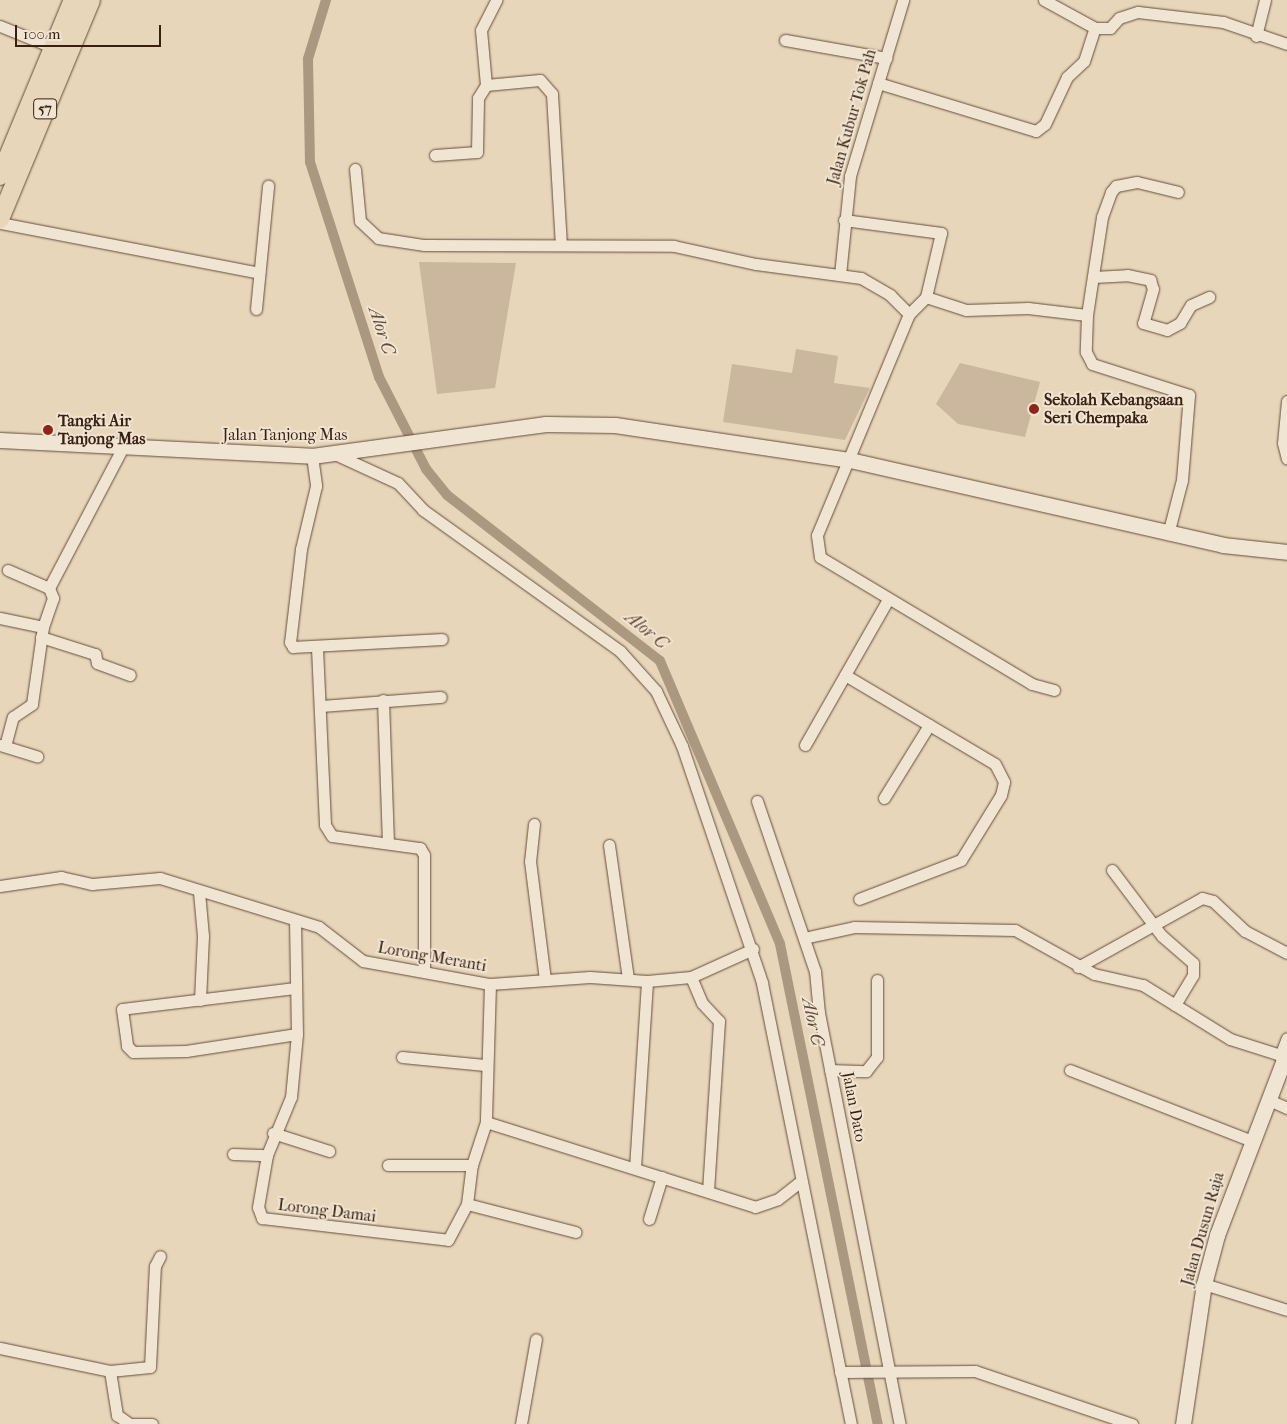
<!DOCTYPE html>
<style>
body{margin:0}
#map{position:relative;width:1287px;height:1424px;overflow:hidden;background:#e8d6ba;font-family:"IM FELL French Canon",serif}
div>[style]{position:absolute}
.green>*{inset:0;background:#cab79d}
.canal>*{height:10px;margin:-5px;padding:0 5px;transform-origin:5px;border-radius:5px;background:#ac9880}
.roads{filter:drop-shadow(0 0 1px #644d3a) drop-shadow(0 0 1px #644d3a)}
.minor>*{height:11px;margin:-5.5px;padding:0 5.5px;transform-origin:5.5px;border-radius:5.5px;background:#f0e4d2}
.secondary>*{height:15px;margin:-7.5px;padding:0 7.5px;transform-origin:7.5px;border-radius:7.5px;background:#f0e4d2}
.primary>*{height:18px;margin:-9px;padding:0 9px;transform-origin:9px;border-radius:9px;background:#e8d6ba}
.dots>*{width:14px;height:14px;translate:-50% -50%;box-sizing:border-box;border:2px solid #f0e4d2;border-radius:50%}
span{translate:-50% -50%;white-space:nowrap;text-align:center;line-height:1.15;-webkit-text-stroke:4px #f0e4d2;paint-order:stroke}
.shield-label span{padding:1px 4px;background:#f0e4d2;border:1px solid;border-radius:4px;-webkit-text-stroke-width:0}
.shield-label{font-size:15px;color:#381f0f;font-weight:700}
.street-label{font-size:16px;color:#381f0f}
.poi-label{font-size:16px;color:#381f0f;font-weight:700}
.left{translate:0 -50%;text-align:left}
.water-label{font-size:18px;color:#614937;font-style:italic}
.scale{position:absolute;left:15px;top:25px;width:146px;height:22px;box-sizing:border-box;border:2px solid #381f0f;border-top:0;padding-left:6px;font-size:15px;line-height:18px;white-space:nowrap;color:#381f0f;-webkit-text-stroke:4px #f0e4d2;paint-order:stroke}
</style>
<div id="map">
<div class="green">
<div style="clip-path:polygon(419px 262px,516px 263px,495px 388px,437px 394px)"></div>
<div style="clip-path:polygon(796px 349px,838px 356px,834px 383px,870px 388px,845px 440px,723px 422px,732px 364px,792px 373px)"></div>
<div style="clip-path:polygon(960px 363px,1040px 382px,1025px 437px,958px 424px,936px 404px)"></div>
</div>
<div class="canal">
<div style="left:326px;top:0;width:62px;rotate:107deg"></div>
<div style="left:308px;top:59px;width:103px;rotate:88.9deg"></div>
<div style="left:310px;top:162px;width:226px;rotate:72.2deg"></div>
<div style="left:379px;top:377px;width:103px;rotate:62.9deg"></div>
<div style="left:426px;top:469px;width:33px;rotate:51deg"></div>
<div style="left:447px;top:495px;width:270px;rotate:37.9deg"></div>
<div style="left:660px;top:661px;width:307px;rotate:67deg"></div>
<div style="left:780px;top:944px;width:490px;rotate:78.5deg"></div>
</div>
<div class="roads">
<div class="minor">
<div style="left:1044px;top:0;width:58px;rotate:28.8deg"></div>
<div style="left:1095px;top:28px;width:15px"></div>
<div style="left:1110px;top:28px;width:13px;rotate:-48deg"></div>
<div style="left:1119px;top:18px;width:20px;rotate:-18deg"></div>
<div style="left:1138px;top:12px;width:86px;rotate:6.7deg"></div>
<div style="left:1223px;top:22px;width:68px;rotate:19deg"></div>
<div style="left:0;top:26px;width:56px;rotate:22deg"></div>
<div style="left:1256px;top:36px;width:37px;rotate:-76deg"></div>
<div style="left:785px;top:40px;width:103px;rotate:10.1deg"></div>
<div style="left:878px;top:83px;width:165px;rotate:16.9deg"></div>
<div style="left:1036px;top:131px;width:11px;rotate:-38deg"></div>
<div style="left:1045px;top:124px;width:52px;rotate:-64.9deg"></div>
<div style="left:1067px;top:77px;width:23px;rotate:-43deg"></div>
<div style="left:1084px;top:61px;width:35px;rotate:-72deg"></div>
<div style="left:486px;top:85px;width:55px;rotate:-95.2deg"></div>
<div style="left:481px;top:30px;width:34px;rotate:-63deg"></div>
<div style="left:435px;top:155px;width:42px;rotate:-4.1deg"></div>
<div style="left:477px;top:152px;width:54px;rotate:-88.9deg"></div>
<div style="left:478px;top:98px;width:15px;rotate:-58deg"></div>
<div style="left:486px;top:85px;width:54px;rotate:-5.3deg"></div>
<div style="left:540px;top:80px;width:18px;rotate:49deg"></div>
<div style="left:552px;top:94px;width:150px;rotate:86.6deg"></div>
<div style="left:355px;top:169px;width:52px;rotate:84.5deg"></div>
<div style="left:360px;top:221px;width:25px;rotate:43deg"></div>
<div style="left:378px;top:238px;width:47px;rotate:8.7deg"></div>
<div style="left:424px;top:245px;width:250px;rotate:0.2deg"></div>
<div style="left:674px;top:246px;width:84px;rotate:12.4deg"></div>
<div style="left:756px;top:264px;width:106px;rotate:7.6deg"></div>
<div style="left:861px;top:278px;width:34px;rotate:30deg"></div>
<div style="left:890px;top:295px;width:27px;rotate:45deg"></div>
<div style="left:844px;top:220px;width:98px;rotate:7.6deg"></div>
<div style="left:941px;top:233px;width:66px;rotate:103.2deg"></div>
<div style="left:0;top:223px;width:264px;rotate:10.9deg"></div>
<div style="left:840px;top:275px;width:100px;rotate:-84.2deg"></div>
<div style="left:850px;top:176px;width:184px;rotate:-73.2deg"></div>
<div style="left:1093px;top:277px;width:34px;rotate:-3deg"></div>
<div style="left:1127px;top:275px;width:24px;rotate:12deg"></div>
<div style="left:1150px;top:280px;width:9px;rotate:72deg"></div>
<div style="left:1153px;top:289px;width:35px;rotate:106deg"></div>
<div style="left:1143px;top:323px;width:25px;rotate:16deg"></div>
<div style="left:1167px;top:330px;width:15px;rotate:-28deg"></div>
<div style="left:1180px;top:323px;width:21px;rotate:-59deg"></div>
<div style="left:1191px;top:305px;width:20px;rotate:-24deg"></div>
<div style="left:256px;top:309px;width:124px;rotate:-84.4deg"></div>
<div style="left:1087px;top:315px;width:99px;rotate:-81.3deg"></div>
<div style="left:1102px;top:217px;width:27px;rotate:-70deg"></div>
<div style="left:1111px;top:192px;width:8px;rotate:-50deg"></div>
<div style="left:1116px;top:186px;width:21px;rotate:-11deg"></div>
<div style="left:1137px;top:182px;width:42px;rotate:13.7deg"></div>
<div style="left:1287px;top:401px;width:42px;rotate:95.4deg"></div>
<div style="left:1283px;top:443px;width:16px;rotate:76deg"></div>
<div style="left:337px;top:455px;width:67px;rotate:24.7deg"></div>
<div style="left:398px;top:483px;width:37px;rotate:47deg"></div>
<div style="left:423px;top:510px;width:242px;rotate:35.6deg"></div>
<div style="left:620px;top:651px;width:54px;rotate:48deg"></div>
<div style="left:656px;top:691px;width:61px;rotate:64.7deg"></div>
<div style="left:682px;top:746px;width:250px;rotate:71.3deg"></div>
<div style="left:762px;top:983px;width:450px;rotate:78.6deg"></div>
<div style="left:312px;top:456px;width:30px;rotate:82deg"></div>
<div style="left:316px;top:486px;width:65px;rotate:103.4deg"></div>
<div style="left:301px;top:549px;width:94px;rotate:96.7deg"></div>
<div style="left:290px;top:642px;width:6px;rotate:59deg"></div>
<div style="left:293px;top:647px;width:149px;rotate:-3.1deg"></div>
<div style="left:49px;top:588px;width:153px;rotate:-62.3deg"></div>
<div style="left:0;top:618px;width:44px;rotate:11.8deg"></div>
<div style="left:43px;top:627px;width:31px;rotate:-71deg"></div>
<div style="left:53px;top:598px;width:11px;rotate:-112deg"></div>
<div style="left:49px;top:588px;width:45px;rotate:-156.3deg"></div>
<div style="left:41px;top:637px;width:57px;rotate:17.5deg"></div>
<div style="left:95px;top:654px;width:9px;rotate:77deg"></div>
<div style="left:97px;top:663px;width:35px;rotate:20deg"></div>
<div style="left:317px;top:648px;width:177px;rotate:87.4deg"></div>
<div style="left:325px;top:825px;width:13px;rotate:58deg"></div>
<div style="left:332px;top:836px;width:89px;rotate:7.8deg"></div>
<div style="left:420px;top:848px;width:8px;rotate:60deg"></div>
<div style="left:424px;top:855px;width:115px;rotate:90deg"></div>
<div style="left:845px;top:675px;width:174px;rotate:30.7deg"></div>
<div style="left:995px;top:764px;width:20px;rotate:63deg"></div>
<div style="left:1004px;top:782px;width:13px;rotate:103deg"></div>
<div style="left:1001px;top:795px;width:76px;rotate:121.6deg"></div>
<div style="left:961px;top:860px;width:109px;rotate:159.1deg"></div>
<div style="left:1054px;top:690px;width:23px;rotate:-165deg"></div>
<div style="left:1032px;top:684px;width:247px;rotate:-149.1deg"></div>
<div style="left:820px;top:557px;width:22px;rotate:-98deg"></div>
<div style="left:817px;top:535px;width:239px;rotate:-67.4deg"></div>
<div style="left:909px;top:314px;width:24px;rotate:-45deg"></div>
<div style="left:926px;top:297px;width:42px;rotate:18deg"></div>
<div style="left:966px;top:310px;width:62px;rotate:-1.8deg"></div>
<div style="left:1028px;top:308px;width:59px;rotate:6.8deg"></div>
<div style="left:1087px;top:315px;width:37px;rotate:92deg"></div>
<div style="left:1086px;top:352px;width:13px;rotate:63deg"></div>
<div style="left:1092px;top:364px;width:102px;rotate:17.7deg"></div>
<div style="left:1189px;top:395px;width:85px;rotate:94.7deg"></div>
<div style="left:1182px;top:480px;width:56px;rotate:104.5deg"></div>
<div style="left:383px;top:700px;width:142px;rotate:88deg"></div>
<div style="left:320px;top:706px;width:121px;rotate:-4.3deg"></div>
<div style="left:0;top:745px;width:39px;rotate:17deg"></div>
<div style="left:805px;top:745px;width:166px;rotate:-60.3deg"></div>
<div style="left:5px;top:746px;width:30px;rotate:-75deg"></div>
<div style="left:13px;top:717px;width:23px;rotate:-34deg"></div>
<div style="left:32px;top:704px;width:78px;rotate:-81.9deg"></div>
<div style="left:884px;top:798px;width:86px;rotate:-58.3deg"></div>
<div style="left:757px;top:801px;width:180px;rotate:71.2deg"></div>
<div style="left:815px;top:971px;width:42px;rotate:84.6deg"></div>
<div style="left:819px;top:1013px;width:419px;rotate:78.9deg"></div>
<div style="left:534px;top:824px;width:37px;rotate:96deg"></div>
<div style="left:530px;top:861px;width:120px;rotate:82.8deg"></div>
<div style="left:609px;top:845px;width:134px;rotate:81.9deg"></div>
<div style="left:1112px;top:870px;width:83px;rotate:52.9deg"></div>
<div style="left:1162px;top:936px;width:41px;rotate:41.1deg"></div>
<div style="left:1193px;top:963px;width:12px;rotate:90deg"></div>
<div style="left:1193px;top:975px;width:35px;rotate:121deg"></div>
<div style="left:0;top:886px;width:62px;rotate:-8.4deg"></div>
<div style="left:61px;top:877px;width:32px;rotate:13deg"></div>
<div style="left:92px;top:884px;width:68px;rotate:-5deg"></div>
<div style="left:160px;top:878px;width:166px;rotate:17.1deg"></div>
<div style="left:319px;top:927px;width:56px;rotate:37.7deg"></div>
<div style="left:363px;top:961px;width:129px;rotate:10.3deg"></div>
<div style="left:490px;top:984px;width:100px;rotate:-4deg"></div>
<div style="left:590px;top:977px;width:57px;rotate:4deg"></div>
<div style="left:647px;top:981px;width:44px;rotate:-5.2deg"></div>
<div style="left:691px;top:977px;width:68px;rotate:-24.3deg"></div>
<div style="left:199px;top:892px;width:44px;rotate:84.8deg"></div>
<div style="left:203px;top:936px;width:64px;rotate:92.7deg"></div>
<div style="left:295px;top:920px;width:114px;rotate:89deg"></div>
<div style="left:297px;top:1034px;width:63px;rotate:95.4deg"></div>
<div style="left:291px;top:1097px;width:63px;rotate:112.5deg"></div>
<div style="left:267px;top:1155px;width:53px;rotate:99.8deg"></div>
<div style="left:258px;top:1207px;width:12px;rotate:70deg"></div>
<div style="left:262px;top:1218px;width:187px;rotate:6.7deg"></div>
<div style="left:448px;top:1240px;width:41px;rotate:-62.2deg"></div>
<div style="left:467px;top:1204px;width:39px;rotate:-83deg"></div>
<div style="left:472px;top:1165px;width:45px;rotate:-72deg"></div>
<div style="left:804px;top:938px;width:51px;rotate:-12.4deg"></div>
<div style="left:854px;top:927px;width:161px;rotate:1.1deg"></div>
<div style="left:1015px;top:930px;width:90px;rotate:29.1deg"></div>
<div style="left:1094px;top:974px;width:50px;rotate:12.7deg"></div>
<div style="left:1143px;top:985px;width:102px;rotate:31.8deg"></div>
<div style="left:1230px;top:1039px;width:57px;rotate:17.5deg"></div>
<div style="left:1078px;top:967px;width:142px;rotate:-29.1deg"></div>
<div style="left:1202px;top:898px;width:11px;rotate:15deg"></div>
<div style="left:1213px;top:901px;width:44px;rotate:43.2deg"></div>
<div style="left:1245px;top:931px;width:47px;rotate:27.6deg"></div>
<div style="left:691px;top:977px;width:28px;rotate:67deg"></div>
<div style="left:702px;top:1003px;width:25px;rotate:47deg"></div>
<div style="left:719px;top:1021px;width:171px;rotate:93.7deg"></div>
<div style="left:490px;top:984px;width:138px;rotate:91.7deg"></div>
<div style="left:486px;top:1122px;width:282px;rotate:17.5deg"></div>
<div style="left:755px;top:1207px;width:24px;rotate:-19deg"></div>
<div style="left:778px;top:1199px;width:29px;rotate:-38deg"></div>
<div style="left:295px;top:988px;width:174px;rotate:173.1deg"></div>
<div style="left:122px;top:1009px;width:37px;rotate:82deg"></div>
<div style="left:127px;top:1046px;width:8px;rotate:45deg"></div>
<div style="left:133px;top:1052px;width:53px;rotate:-1.1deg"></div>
<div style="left:186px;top:1051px;width:112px;rotate:-8.7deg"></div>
<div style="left:1280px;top:1056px;width:19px;rotate:-69deg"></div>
<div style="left:402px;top:1057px;width:83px;rotate:5.5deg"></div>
<div style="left:830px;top:1070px;width:36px;rotate:2deg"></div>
<div style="left:866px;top:1071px;width:18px;rotate:-52deg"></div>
<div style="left:877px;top:1057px;width:77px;rotate:-90deg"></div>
<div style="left:1070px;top:1070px;width:193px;rotate:21.3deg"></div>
<div style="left:1269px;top:1100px;width:20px;rotate:24deg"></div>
<div style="left:273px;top:1133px;width:59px;rotate:17.8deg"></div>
<div style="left:233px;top:1154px;width:34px;rotate:2deg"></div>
<div style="left:388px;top:1165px;width:84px"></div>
<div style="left:635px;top:1168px;width:187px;rotate:-86.3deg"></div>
<div style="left:467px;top:1204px;width:112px;rotate:14.5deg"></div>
<div style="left:649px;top:1219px;width:44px;rotate:-72.8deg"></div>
<div style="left:1204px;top:1284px;width:87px;rotate:17.4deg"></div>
<div style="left:0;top:1348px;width:112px;rotate:11.8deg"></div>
<div style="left:110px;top:1371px;width:45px;rotate:81deg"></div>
<div style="left:117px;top:1415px;width:16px;rotate:35deg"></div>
<div style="left:130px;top:1424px;width:22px"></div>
<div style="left:110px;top:1371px;width:40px;rotate:-5.7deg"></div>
<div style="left:150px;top:1367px;width:101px;rotate:-87.2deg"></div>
<div style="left:155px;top:1266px;width:11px;rotate:-63deg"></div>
<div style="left:840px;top:1372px;width:135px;rotate:-0.4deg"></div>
<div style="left:975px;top:1371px;width:166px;rotate:18.7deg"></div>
<div style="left:521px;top:1424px;width:86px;rotate:-80deg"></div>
</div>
<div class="secondary">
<div style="left:0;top:440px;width:312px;rotate:2.9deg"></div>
<div style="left:312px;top:456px;width:236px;rotate:-7.8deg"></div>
<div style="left:546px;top:424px;width:69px;rotate:0.8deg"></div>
<div style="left:615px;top:425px;width:238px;rotate:8.5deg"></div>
<div style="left:850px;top:460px;width:383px;rotate:12.8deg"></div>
<div style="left:1223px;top:545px;width:64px;rotate:6.2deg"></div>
<div style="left:1183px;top:1424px;width:142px;rotate:-81.5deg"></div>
<div style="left:1204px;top:1284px;width:51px;rotate:-75.1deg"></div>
<div style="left:1217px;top:1235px;width:196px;rotate:-69.1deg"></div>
</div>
<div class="primary">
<div style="left:0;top:176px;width:191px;rotate:-67.5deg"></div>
<div style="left:0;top:219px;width:237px;rotate:-67.4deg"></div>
</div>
</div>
<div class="dots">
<div style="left:1034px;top:409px;background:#8f2418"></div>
<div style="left:48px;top:430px;background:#8f2418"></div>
</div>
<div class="shield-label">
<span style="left:45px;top:109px">57</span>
</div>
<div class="street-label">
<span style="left:852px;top:117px;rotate:-74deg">Jalan Kubur Tok Pah</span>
<span style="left:285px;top:435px">Jalan Tanjong Mas</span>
<span style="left:432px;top:957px;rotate:10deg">Lorong Meranti</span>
<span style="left:854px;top:1107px;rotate:79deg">Jalan Dato</span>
<span style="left:327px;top:1211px;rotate:7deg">Lorong Damai</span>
<span style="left:1203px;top:1229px;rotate:-74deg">Jalan Dusun Raja</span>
</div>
<div class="poi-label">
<span class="left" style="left:1044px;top:409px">Sekolah Kebangsaan<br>Seri Chempaka</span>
<span class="left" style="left:58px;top:430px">Tangki Air<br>Tanjong Mas</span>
</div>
<div class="water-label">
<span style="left:381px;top:331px;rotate:72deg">Alor C</span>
<span style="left:646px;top:631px;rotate:39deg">Alor C</span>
<span style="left:812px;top:1022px;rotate:78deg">Alor C</span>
</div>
<div class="scale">100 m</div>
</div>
